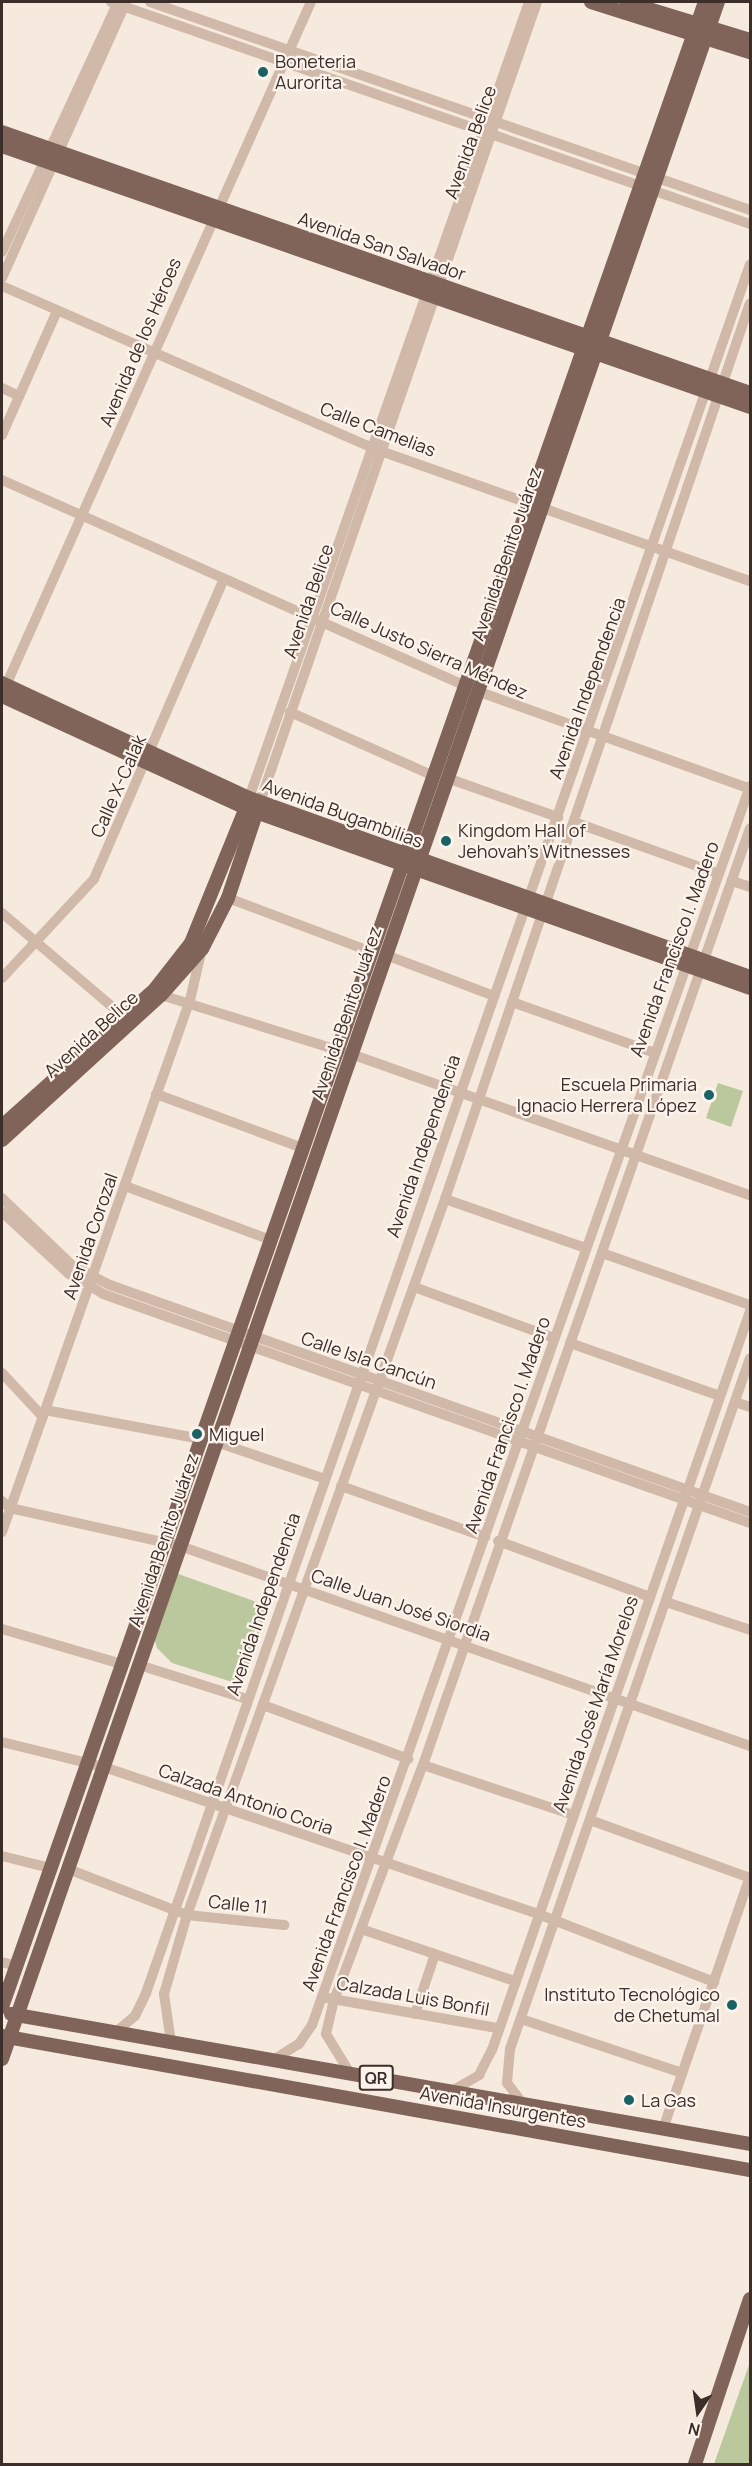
<!DOCTYPE html>
<meta charset="utf-8">
<style>
body{margin:0}
#map{position:relative;width:752px;height:2466px;overflow:hidden;background:#f6eadf;font-family:Manrope,sans-serif}
div>[style]{position:absolute}
.green>*{inset:0;background:#bbc79c}
.minor>*{height:10px;margin:-5px;padding:0 5px;transform-origin:5px;border-radius:5px;background:#d0b9a9}
.major>*{height:14px;margin:-7px;padding:0 7px;transform-origin:7px;border-radius:7px;background:#806459}
.dots>*{width:16px;height:16px;translate:-50% -50%;box-sizing:border-box;border:3px solid #fcf4ec;border-radius:50%}
span{translate:-50% -50%;white-space:nowrap;text-align:center;line-height:1.15;-webkit-text-stroke:4.5px #fcf4ec;paint-order:stroke}
.shield-label span{padding:2px 4px;background:#fcf4ec;border:2px solid;border-radius:4px;-webkit-text-stroke-width:0}
.shield-label{font-size:16px;color:#3c2e29;font-weight:700}
.poi-label{font-size:18px;color:#3c2e29}
.left{translate:0 -50%;text-align:left}
.right{translate:-100% -50%;text-align:right}
.street-label{font-size:18px;color:#3c2e29}
.frame{position:absolute;inset:0;border:3px solid #3c2e29;pointer-events:none}
.north{position:absolute;left:668px;top:2382px;width:60px;height:60px;-webkit-text-stroke:4px #fcf4ec;paint-order:stroke;rotate:193deg;font-size:16px;font-weight:700;line-height:24px;text-align:center;color:#3c2e29}
.north::after{content:'';display:block;margin:auto;width:21px;height:27px;background:#3c2e29;clip-path:polygon(50% 0,100% 100%,50% 72%,0 100%)}
</style>
<div id="map">
<div class="green">
<div style="clip-path:polygon(718px 1083px,743px 1091px,731px 1127px,706px 1118px)"></div>
<div style="clip-path:polygon(170px 1571px,268px 1606px,242px 1685px,172px 1663px,157px 1648px,151px 1626px)"></div>
<div style="clip-path:polygon(750px 2362px,750px 2464px,714px 2464px)"></div>
</div>
<div class="minor">
<div style="left:111px;top:2px;width:676px;rotate:19.16deg"></div>
<div style="left:150px;top:2px;width:635px;rotate:19.12deg"></div>
<div style="left:2px;top:252px;width:276px;rotate:-65.1deg"></div>
<div style="left:2px;top:278px;width:303px;rotate:-65.8deg"></div>
<div style="left:2px;top:286px;width:404px;rotate:23.6deg"></div>
<div style="left:372px;top:448px;width:401px;rotate:19.4deg"></div>
<div style="left:2px;top:388px;width:19px;rotate:25deg"></div>
<div style="left:2px;top:435px;width:136px;rotate:-66.1deg"></div>
<div style="left:2px;top:480px;width:520px;rotate:23.95deg"></div>
<div style="left:477px;top:691px;width:290px;rotate:19.7deg"></div>
<div style="left:3px;top:692px;width:756px;rotate:-65.95deg"></div>
<div style="left:290px;top:712px;width:158px;rotate:24deg"></div>
<div style="left:447px;top:778px;width:118px;rotate:19.4deg"></div>
<div style="left:249px;top:798px;width:844px;rotate:-70.62deg"></div>
<div style="left:260px;top:802px;width:847px;rotate:-70.9deg"></div>
<div style="left:574px;top:822px;width:154px;rotate:19.7deg"></div>
<div style="left:732px;top:881px;width:19px;rotate:18deg"></div>
<div style="left:228px;top:898px;width:154px;rotate:20.6deg"></div>
<div style="left:2px;top:913px;width:168px;rotate:40.4deg"></div>
<div style="left:386px;top:955px;width:116px;rotate:20.8deg"></div>
<div style="left:2px;top:978px;width:135px;rotate:-47.1deg"></div>
<div style="left:94px;top:879px;width:325px;rotate:-66.6deg"></div>
<div style="left:161px;top:995px;width:199px;rotate:17.3deg"></div>
<div style="left:351px;top:1054px;width:423px;rotate:19.5deg"></div>
<div style="left:512px;top:1002px;width:152px;rotate:19.6deg"></div>
<div style="left:156px;top:1094px;width:157px;rotate:20.2deg"></div>
<div style="left:125px;top:1186px;width:156px;rotate:20.3deg"></div>
<div style="left:2px;top:1198px;width:98px;rotate:43.8deg"></div>
<div style="left:73px;top:1266px;width:42px;rotate:27.2deg"></div>
<div style="left:110px;top:1285px;width:679px;rotate:19.53deg"></div>
<div style="left:445px;top:1199px;width:149px;rotate:19.2deg"></div>
<div style="left:2px;top:1212px;width:91px;rotate:42.8deg"></div>
<div style="left:69px;top:1274px;width:39px;rotate:30deg"></div>
<div style="left:103px;top:1294px;width:686px;rotate:19.49deg"></div>
<div style="left:602px;top:1253px;width:157px;rotate:19.4deg"></div>
<div style="left:414px;top:1287px;width:149px;rotate:20deg"></div>
<div style="left:570px;top:1343px;width:159px;rotate:19.5deg"></div>
<div style="left:2px;top:1373px;width:60px;rotate:47deg"></div>
<div style="left:735px;top:1402px;width:16px;rotate:18deg"></div>
<div style="left:45px;top:1410px;width:159px;rotate:10.5deg"></div>
<div style="left:216px;top:1442px;width:115px;rotate:18.7deg"></div>
<div style="left:341px;top:1486px;width:153px;rotate:19.5deg"></div>
<div style="left:2px;top:1501px;width:11px;rotate:41deg"></div>
<div style="left:10px;top:1508px;width:174px;rotate:12.6deg"></div>
<div style="left:180px;top:1546px;width:604px;rotate:19.33deg"></div>
<div style="left:2px;top:1532px;width:564px;rotate:-70.54deg"></div>
<div style="left:190px;top:1000px;width:52px;rotate:-76.8deg"></div>
<div style="left:498px;top:1541px;width:162px;rotate:20.2deg"></div>
<div style="left:666px;top:1602px;width:89px;rotate:18.4deg"></div>
<div style="left:2px;top:1629px;width:125px;rotate:16.3deg"></div>
<div style="left:139px;top:1665px;width:113px;rotate:17.5deg"></div>
<div style="left:263px;top:1705px;width:155px;rotate:20.4deg"></div>
<div style="left:2px;top:1742px;width:105px;rotate:13.8deg"></div>
<div style="left:104px;top:1767px;width:458px;rotate:18.7deg"></div>
<div style="left:538px;top:1914px;width:189px;rotate:21.1deg"></div>
<div style="left:423px;top:1765px;width:158px;rotate:18.4deg"></div>
<div style="left:590px;top:1820px;width:170px;rotate:19.9deg"></div>
<div style="left:2px;top:1856px;width:49px;rotate:14deg"></div>
<div style="left:68px;top:1869px;width:128px;rotate:21.1deg"></div>
<div style="left:187px;top:1915px;width:98px;rotate:5.9deg"></div>
<div style="left:361px;top:1929px;width:163px;rotate:18.7deg"></div>
<div style="left:2px;top:1962px;width:15px;rotate:16deg"></div>
<div style="left:327px;top:1998px;width:174px;rotate:10deg"></div>
<div style="left:415px;top:2014px;width:63px;rotate:-71.6deg"></div>
<div style="left:521px;top:2019px;width:170px;rotate:18.5deg"></div>
<div style="left:117px;top:2031px;width:23px;rotate:-40deg"></div>
<div style="left:135px;top:2016px;width:25px;rotate:-64deg"></div>
<div style="left:146px;top:1993px;width:1831px;rotate:-70.74deg"></div>
<div style="left:171px;top:2042px;width:49px;rotate:-98.3deg"></div>
<div style="left:164px;top:1994px;width:82px;rotate:-73.8deg"></div>
<div style="left:187px;top:1915px;width:761px;rotate:-70.18deg"></div>
<div style="left:445px;top:1199px;width:946px;rotate:-71.2deg"></div>
<div style="left:273px;top:2060px;width:31px;rotate:-32deg"></div>
<div style="left:299px;top:2044px;width:23px;rotate:-56deg"></div>
<div style="left:312px;top:2025px;width:1314px;rotate:-70.53deg"></div>
<div style="left:350px;top:2073px;width:46px;rotate:-121.6deg"></div>
<div style="left:326px;top:2034px;width:35px;rotate:-77deg"></div>
<div style="left:334px;top:2000px;width:251px;rotate:-69.3deg"></div>
<div style="left:423px;top:1765px;width:992px;rotate:-70.76deg"></div>
<div style="left:450px;top:2092px;width:34px;rotate:-30deg"></div>
<div style="left:479px;top:2075px;width:28px;rotate:-63deg"></div>
<div style="left:492px;top:2050px;width:783px;rotate:-70.75deg"></div>
<div style="left:523px;top:2104px;width:26px;rotate:-127deg"></div>
<div style="left:507px;top:2083px;width:34px;rotate:-85deg"></div>
<div style="left:510px;top:2049px;width:731px;rotate:-70.85deg"></div>
<div style="left:663px;top:2129px;width:267px;rotate:-71deg"></div>
</div>
<div class="major">
<div style="left:591px;top:2px;width:167px;rotate:17.5deg"></div>
<div style="left:626px;top:2px;width:130px;rotate:17deg"></div>
<div style="left:2px;top:132px;width:792px;rotate:19.24deg"></div>
<div style="left:2px;top:146px;width:792px;rotate:19.24deg"></div>
<div style="left:2px;top:683px;width:272px;rotate:25deg"></div>
<div style="left:249px;top:798px;width:532px;rotate:19.66deg"></div>
<div style="left:2px;top:696px;width:268px;rotate:24.7deg"></div>
<div style="left:245px;top:808px;width:536px;rotate:19.62deg"></div>
<div style="left:2px;top:1126px;width:205px;rotate:-41.8deg"></div>
<div style="left:155px;top:989px;width:58px;rotate:-52deg"></div>
<div style="left:191px;top:943px;width:154px;rotate:-67.9deg"></div>
<div style="left:2px;top:1140px;width:215px;rotate:-42.4deg"></div>
<div style="left:161px;top:995px;width:62px;rotate:-48.3deg"></div>
<div style="left:202px;top:949px;width:57px;rotate:-63deg"></div>
<div style="left:228px;top:898px;width:98px;rotate:-71.6deg"></div>
<div style="left:2px;top:2007px;width:2125px;rotate:-70.68deg"></div>
<div style="left:11px;top:2014px;width:750px;rotate:9.98deg"></div>
<div style="left:2px;top:2036px;width:760px;rotate:10.16deg"></div>
<div style="left:2px;top:2059px;width:2178px;rotate:-70.81deg"></div>
<div style="left:695px;top:2464px;width:174px;rotate:-71.6deg"></div>
</div>
<div class="dots">
<div style="left:263px;top:72px;background:#196364"></div>
<div style="left:446px;top:841px;background:#196364"></div>
<div style="left:709px;top:1095px;background:#196364"></div>
<div style="left:197px;top:1434px;background:#196364"></div>
<div style="left:732px;top:2005px;background:#196364"></div>
<div style="left:629px;top:2100px;background:#196364"></div>
</div>
<div class="shield-label">
<span style="left:376px;top:2078px">QR</span>
</div>
<div class="poi-label">
<span class="left" style="left:275px;top:72px">Boneteria<br>Aurorita</span>
<span class="left" style="left:458px;top:841px">Kingdom Hall of<br>Jehovah's Witnesses</span>
<span class="right" style="left:697px;top:1095px">Escuela Primaria<br>Ignacio Herrera López</span>
<span class="left" style="left:209px;top:1434px">Miguel</span>
<span class="right" style="left:720px;top:2005px">Instituto Tecnológico<br>de Chetumal</span>
<span class="left" style="left:641px;top:2100px">La Gas</span>
</div>
<div class="street-label">
<span style="left:470px;top:142px;rotate:-70deg">Avenida Belice</span>
<span style="left:382px;top:246px;rotate:19deg">Avenida San Salvador</span>
<span style="left:140px;top:342px;rotate:-67deg">Avenida de los Héroes</span>
<span style="left:378px;top:429px;rotate:21deg">Calle Camelias</span>
<span style="left:506px;top:554px;rotate:-71deg">Avenida Benito Juárez</span>
<span style="left:308px;top:601px;rotate:-71deg">Avenida Belice</span>
<span style="left:429px;top:650px;rotate:24deg">Calle Justo Sierra Méndez</span>
<span style="left:587px;top:688px;rotate:-70deg">Avenida Independencia</span>
<span style="left:118px;top:786px;rotate:-66deg">Calle X-Calak</span>
<span style="left:343px;top:813px;rotate:20deg">Avenida Bugambilias</span>
<span style="left:674px;top:949px;rotate:-70deg">Avenida Francisco I. Madero</span>
<span style="left:346px;top:1013px;rotate:-71deg">Avenida Benito Juárez</span>
<span style="left:91px;top:1034px;rotate:-42deg">Avenida Belice</span>
<span style="left:423px;top:1146px;rotate:-71deg">Avenida Independencia</span>
<span style="left:90px;top:1236px;rotate:-71deg">Avenida Corozal</span>
<span style="left:369px;top:1360px;rotate:19deg">Calle Isla Cancún</span>
<span style="left:507px;top:1425px;rotate:-71deg">Avenida Francisco I. Madero</span>
<span style="left:163px;top:1540px;rotate:-71deg">Avenida Benito Juárez</span>
<span style="left:263px;top:1604px;rotate:-71deg">Avenida Independencia</span>
<span style="left:401px;top:1605px;rotate:19deg">Calle Juan José Siordia</span>
<span style="left:595px;top:1704px;rotate:-71deg">Avenida José María Morelos</span>
<span style="left:246px;top:1799px;rotate:19deg">Calzada Antonio Coria</span>
<span style="left:346px;top:1883px;rotate:-70deg">Avenida Francisco I. Madero</span>
<span style="left:238px;top:1904px;rotate:6deg">Calle 11</span>
<span style="left:413px;top:1996px;rotate:10deg">Calzada Luis Bonfil</span>
<span style="left:503px;top:2107px;rotate:10deg">Avenida Insurgentes</span>
</div>
<div class="frame"></div>
<div class="north">N</div>
</div>
